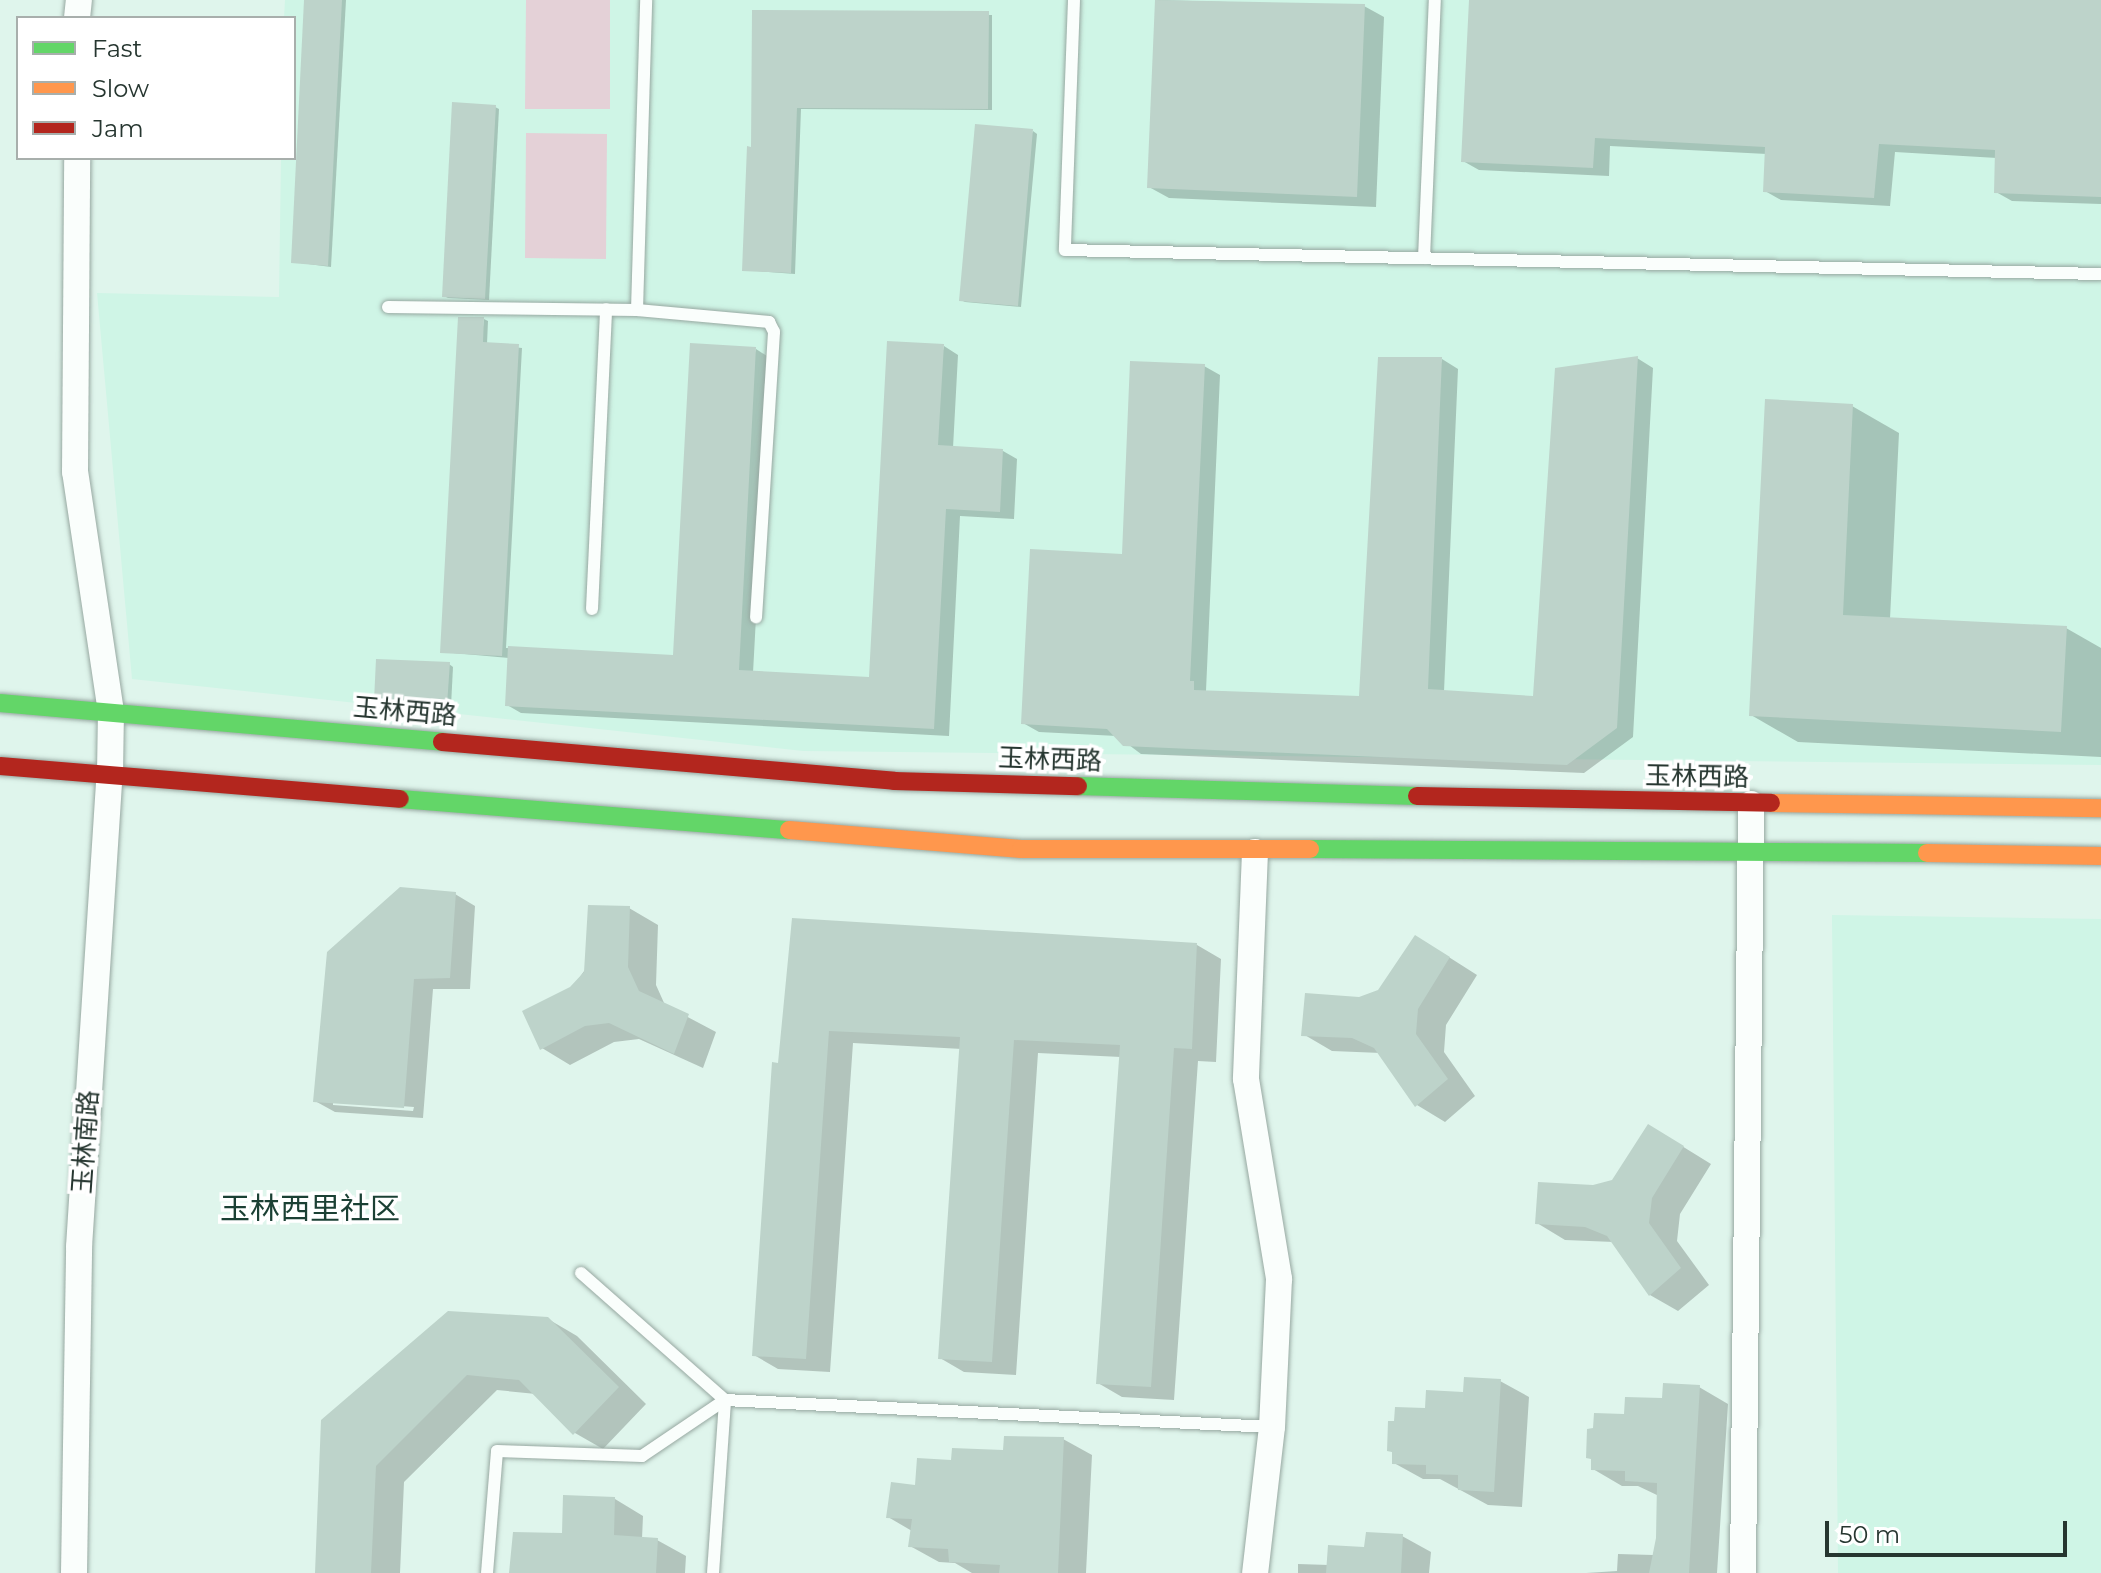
<!DOCTYPE html>
<meta charset="utf-8">
<style>
body{margin:0}
#map{position:relative;width:2101px;height:1573px;overflow:hidden;background:#dff5ec;font-family:Montserrat,"Noto Sans SC",sans-serif}
div>[style]{position:absolute}
.built>*{inset:0;background:#cff5e6}
.green>*{inset:0;background:#e4d1d7}
.shadow>*{inset:0;background:#0003}
.building>*{inset:0;background:#bdd3ca}
.roads{filter:drop-shadow(0 0 2px #97a8a1) drop-shadow(0 0 2px #97a8a1)}
.lane>*{height:12px;margin:-6px;padding:0 6px;transform-origin:6px;border-radius:6px;background:#fafefc}
.street>*{height:26px;margin:-13px;padding:0 13px;transform-origin:13px;border-radius:13px;background:#fafefc}
.fast>*{height:18px;margin:-9px;padding:0 9px;transform-origin:9px;border-radius:9px;background:#63d668}
.slow>*{height:18px;margin:-9px;padding:0 9px;transform-origin:9px;border-radius:9px;background:#ff974d}
.jam>*{height:18px;margin:-9px;padding:0 9px;transform-origin:9px;border-radius:9px;background:#b3261e}
span{translate:-50% -50%;white-space:nowrap;text-align:center;line-height:1.15;-webkit-text-stroke:7px #fff;paint-order:stroke}
.street-label{font-size:26px;color:#263630}
.quarter-label{font-size:30px;color:#1b4034}
.legend{position:absolute;left:16px;top:16px;width:280px;height:144px;box-sizing:border-box;background:#fff;border:2px solid #a8afac;margin:0;padding:10px 14px;list-style:none;font-size:24px;color:#263630}
.legend li{display:flex;align-items:center;gap:16px;height:40px}
.legend b{width:40px;border:2px solid #a8afac}
.scale{position:absolute;left:1825px;top:1521px;width:242px;height:36px;box-sizing:border-box;border:4px solid #263630;border-top:0;padding-left:10px;font-size:24px;line-height:28px;white-space:nowrap;color:#263630;-webkit-text-stroke:6px #fff;paint-order:stroke}
</style>
<div id="map">
<div class="built">
<div style="clip-path:polygon(285px 0,2101px 0,2101px 765px,803px 751px,132px 679px,97px 293px,279px 297px,281px 158px,294px 158px,294px 18px,284px 18px)"></div>
<div style="clip-path:polygon(1832px 915px,2101px 919px,2101px 1573px,1838px 1573px)"></div>
</div>
<div class="green">
<div style="clip-path:polygon(526px 0,610px 0,610px 109px,525px 109px)"></div>
<div style="clip-path:polygon(526px 133px,607px 134px,606px 259px,525px 258px)"></div>
</div>
<div class="shadow">
<div style="clip-path:polygon(306px 0,346px 0,331px 267px,293px 262px)"></div>
<div style="clip-path:polygon(1157px 0,1364px 6px,1384px 17px,1376px 207px,1169px 198px,1149px 187px)"></div>
<div style="clip-path:polygon(1471px 0,2101px 0,2101px 204px,2012px 201px,1996px 192px,1997px 158px,1895px 152px,1890px 206px,1781px 200px,1765px 191px,1767px 154px,1610px 146px,1609px 176px,1479px 170px,1463px 161px)"></div>
<div style="clip-path:polygon(754px 12px,992px 15px,992px 110px,801px 109px,795px 274px,744px 270px,753px 149px)"></div>
<div style="clip-path:polygon(495px 107px,499px 109px,489px 300px,448px 298px,444px 296px)"></div>
<div style="clip-path:polygon(1033px 131px,1037px 134px,1021px 307px,965px 302px,961px 300px)"></div>
<div style="clip-path:polygon(484px 319px,488px 321px,487px 344px,522px 348px,506px 648px,675px 657px,756px 349px,770px 358px,753px 673px,870px 679px,944px 346px,958px 355px,953px 448px,1003px 451px,1017px 459px,1014px 519px,960px 516px,949px 736px,521px 713px,507px 705px,509px 658px,442px 652px)"></div>
<div style="clip-path:polygon(1637px 358px,1653px 368px,1633px 737px,1584px 773px,1141px 754px,1117px 736px,1039px 732px,1023px 723px,1124px 556px,1204px 366px,1220px 375px,1206px 691px,1360px 698px,1442px 359px,1458px 369px,1444px 692px,1535px 698px)"></div>
<div style="clip-path:polygon(1852px 406px,1899px 433px,1890px 619px,2066px 628px,2101px 648px,2101px 757px,1798px 742px,1751px 715px)"></div>
<div style="clip-path:polygon(449px 664px,453px 667px,451px 706px,376px 700px)"></div>
<div style="clip-path:polygon(evenodd,455px 894px,475px 906px,470px 989px,433px 989px,423px 1118px,335px 1112px,315px 1101px,455px 894px,333px 1101px,414px 1107px,413px 1111px,333px 1105px,333px 1101px)"></div>
<div style="clip-path:polygon(629px 908px,658px 925px,656px 985px,665px 1005px,716px 1032px,703px 1068px,639px 1039px,614px 1042px,570px 1065px,542px 1048px,572px 988px)"></div>
<div style="clip-path:polygon(793px 920px,1197px 945px,1221px 959px,1216px 1062px,1198px 1061px,1174px 1400px,1122px 1397px,1098px 1383px,1121px 1057px,1038px 1053px,1016px 1375px,964px 1372px,940px 1358px,962px 1049px,853px 1043px,830px 1372px,778px 1369px,754px 1355px)"></div>
<div style="clip-path:polygon(1444px 954px,1477px 975px,1446px 1025px,1444px 1052px,1475px 1096px,1445px 1122px,1417px 1105px,1381px 1053px,1332px 1051px,1303px 1034px,1359px 999px,1380px 992px)"></div>
<div style="clip-path:polygon(1677px 1143px,1711px 1164px,1680px 1214px,1677px 1241px,1709px 1285px,1678px 1311px,1650px 1295px,1614px 1242px,1565px 1240px,1537px 1223px,1593px 1187px,1613px 1181px)"></div>
<div style="clip-path:polygon(548px 1319px,577px 1336px,646px 1404px,603px 1449px,575px 1433px,536px 1394px,497px 1390px,404px 1482px,400px 1573px,317px 1573px,323px 1421px)"></div>
<div style="clip-path:polygon(1500px 1381px,1529px 1397px,1522px 1507px,1488px 1505px,1440px 1479px,1423px 1479px,1394px 1463px,1394px 1453px,1389px 1450px,1427px 1410px)"></div>
<div style="clip-path:polygon(1699px 1387px,1728px 1404px,1717px 1573px,1586px 1573px,1617px 1571px,1618px 1554px,1653px 1555px,1658px 1539px,1659px 1496px,1638px 1486px,1622px 1486px,1593px 1469px,1626px 1416px)"></div>
<div style="clip-path:polygon(1063px 1439px,1092px 1455px,1086px 1573px,972px 1573px,955px 1563px,939px 1562px,910px 1546px,912px 1531px,888px 1517px,917px 1488px,953px 1462px)"></div>
<div style="clip-path:polygon(615px 1499px,643px 1516px,642px 1539px,657px 1540px,686px 1556px,685px 1573px,511px 1573px)"></div>
<div style="clip-path:polygon(1402px 1536px,1431px 1552px,1429px 1573px,1298px 1573px,1298px 1564px,1329px 1565px)"></div>
</div>
<div class="building">
<div style="clip-path:polygon(304px 0,342px 0,328px 266px,291px 263px)"></div>
<div style="clip-path:polygon(1155px 0,1365px 4px,1357px 197px,1147px 188px)"></div>
<div style="clip-path:polygon(1469px 0,2101px 0,2101px 197px,1994px 193px,1995px 150px,1879px 144px,1874px 198px,1763px 192px,1765px 147px,1595px 138px,1593px 168px,1461px 162px)"></div>
<div style="clip-path:polygon(752px 10px,989px 11px,988px 109px,797px 108px,791px 273px,742px 271px,747px 146px,751px 147px)"></div>
<div style="clip-path:polygon(452px 102px,496px 105px,485px 299px,442px 297px)"></div>
<div style="clip-path:polygon(975px 124px,1033px 129px,1018px 306px,959px 301px)"></div>
<div style="clip-path:polygon(458px 317px,484px 317px,483px 342px,519px 344px,502px 656px,440px 653px)"></div>
<div style="clip-path:polygon(887px 341px,944px 344px,938px 445px,1003px 449px,1000px 512px,946px 509px,934px 729px,505px 706px,508px 646px,673px 655px,690px 343px,756px 347px,739px 670px,869px 677px)"></div>
<div style="clip-path:polygon(1638px 356px,1617px 728px,1567px 765px,1123px 746px,1107px 729px,1021px 724px,1030px 549px,1122px 554px,1130px 361px,1205px 364px,1190px 681px,1194px 681px,1194px 690px,1359px 696px,1378px 357px,1442px 357px,1428px 689px,1533px 696px,1555px 368px)"></div>
<div style="clip-path:polygon(1765px 399px,1853px 404px,1843px 615px,2067px 626px,2061px 732px,1749px 716px)"></div>
<div style="clip-path:polygon(376px 659px,450px 662px,447px 705px,374px 701px)"></div>
<div style="clip-path:polygon(400px 887px,456px 892px,450px 978px,414px 979px,404px 1108px,313px 1102px,327px 952px)"></div>
<div style="clip-path:polygon(588px 905px,630px 906px,628px 967px,639px 991px,689px 1014px,674px 1054px,609px 1023px,585px 1026px,540px 1050px,522px 1011px,570px 987px,584px 972px)"></div>
<div style="clip-path:polygon(792px 918px,1197px 943px,1192px 1049px,1174px 1048px,1151px 1387px,1096px 1384px,1120px 1045px,1014px 1040px,992px 1362px,938px 1359px,960px 1037px,829px 1031px,806px 1359px,752px 1356px,772px 1062px,778px 1063px)"></div>
<div style="clip-path:polygon(1415px 935px,1450px 957px,1418px 1009px,1416px 1034px,1448px 1079px,1415px 1107px,1374px 1048px,1352px 1038px,1301px 1036px,1305px 993px,1359px 997px,1378px 990px)"></div>
<div style="clip-path:polygon(1648px 1124px,1684px 1146px,1652px 1198px,1649px 1223px,1681px 1268px,1649px 1296px,1607px 1236px,1585px 1227px,1535px 1224px,1538px 1182px,1593px 1185px,1612px 1180px)"></div>
<div style="clip-path:polygon(448px 1311px,548px 1317px,619px 1387px,573px 1435px,519px 1380px,467px 1375px,376px 1466px,371px 1573px,315px 1573px,321px 1420px)"></div>
<div style="clip-path:polygon(1464px 1377px,1501px 1379px,1494px 1492px,1458px 1490px,1458px 1475px,1426px 1474px,1426px 1465px,1392px 1464px,1392px 1452px,1387px 1451px,1388px 1421px,1394px 1421px,1395px 1407px,1425px 1408px,1426px 1390px,1463px 1392px)"></div>
<div style="clip-path:polygon(1663px 1383px,1700px 1385px,1689px 1573px,1649px 1573px,1656px 1538px,1657px 1483px,1625px 1481px,1625px 1471px,1591px 1470px,1591px 1459px,1586px 1458px,1587px 1429px,1593px 1428px,1594px 1413px,1624px 1414px,1625px 1397px,1662px 1398px)"></div>
<div style="clip-path:polygon(1004px 1436px,1064px 1437px,1058px 1573px,999px 1573px,1000px 1565px,949px 1562px,948px 1549px,908px 1547px,912px 1519px,886px 1518px,891px 1482px,915px 1485px,917px 1458px,951px 1460px,952px 1448px,1003px 1450px)"></div>
<div style="clip-path:polygon(563px 1495px,615px 1497px,614px 1535px,658px 1538px,656px 1573px,509px 1573px,513px 1532px,562px 1533px)"></div>
<div style="clip-path:polygon(1366px 1532px,1403px 1534px,1401px 1573px,1326px 1573px,1328px 1545px,1364px 1547px)"></div>
</div>
<div class="roads">
<div class="lane">
<div style="left:1074px;top:0;width:250px;rotate:92.1deg"></div>
<div style="left:1065px;top:250px;width:1036px;rotate:1.33deg"></div>
<div style="left:1424px;top:258px;width:258px;rotate:-87.6deg"></div>
<div style="left:388px;top:307px;width:249px;rotate:0.7deg"></div>
<div style="left:637px;top:310px;width:133px;rotate:5.2deg"></div>
<div style="left:769px;top:322px;width:11px;rotate:63deg"></div>
<div style="left:774px;top:332px;width:286px;rotate:93.6deg"></div>
<div style="left:637px;top:310px;width:310px;rotate:-88.3deg"></div>
<div style="left:592px;top:609px;width:300px;rotate:-87.3deg"></div>
<div style="left:581px;top:1273px;width:192px;rotate:41.4deg"></div>
<div style="left:725px;top:1400px;width:548px;rotate:2.83deg"></div>
<div style="left:487px;top:1573px;width:122px;rotate:-85.3deg"></div>
<div style="left:497px;top:1451px;width:145px;rotate:2deg"></div>
<div style="left:642px;top:1456px;width:100px;rotate:-34deg"></div>
<div style="left:713px;top:1573px;width:173px;rotate:-86deg"></div>
</div>
<div class="street">
<div style="left:77px;top:18px;width:18px;rotate:-84deg"></div>
<div style="left:1255px;top:852px;width:227px;rotate:92.3deg"></div>
<div style="left:1246px;top:1079px;width:203px;rotate:80.6deg"></div>
<div style="left:1279px;top:1279px;width:148px;rotate:92.7deg"></div>
<div style="left:1272px;top:1427px;width:147px;rotate:96.6deg"></div>
<div style="left:74px;top:1573px;width:326px;rotate:-89.1deg"></div>
<div style="left:79px;top:1247px;width:474px;rotate:-86.3deg"></div>
<div style="left:110px;top:774px;width:62px;rotate:-89.1deg"></div>
<div style="left:111px;top:712px;width:243px;rotate:-98.5deg"></div>
<div style="left:75px;top:472px;width:314px;rotate:-89.6deg"></div>
<div style="left:1743px;top:1573px;width:769px;rotate:-89.4deg"></div>
</div>
<div class="fast">
<div style="left:0;top:703px;width:444px;rotate:5deg"></div>
<div style="left:1078px;top:786px;width:339px;rotate:1.7deg"></div>
<div style="left:400px;top:799px;width:390px;rotate:4.6deg"></div>
<div style="left:1310px;top:849px;width:617px;rotate:0.37deg"></div>
</div>
<div class="slow">
<div style="left:1771px;top:803px;width:330px;rotate:0.9deg"></div>
<div style="left:789px;top:830px;width:233px;rotate:4.7deg"></div>
<div style="left:1021px;top:849px;width:289px"></div>
<div style="left:1927px;top:853px;width:174px;rotate:1deg"></div>
</div>
<div class="jam">
<div style="left:442px;top:742px;width:454px;rotate:4.9deg"></div>
<div style="left:894px;top:781px;width:184px;rotate:1.6deg"></div>
<div style="left:0;top:766px;width:401px;rotate:4.7deg"></div>
<div style="left:1417px;top:796px;width:354px;rotate:1.1deg"></div>
</div>
</div>
<div class="street-label">
<span style="left:405px;top:712px;rotate:5deg">玉林西路</span>
<span style="left:1050px;top:760px;rotate:2deg">玉林西路</span>
<span style="left:1697px;top:777px;rotate:1deg">玉林西路</span>
<span style="left:86px;top:1142px;rotate:-86deg">玉林南路</span>
</div>
<div class="quarter-label">
<span style="left:310px;top:1209px">玉林西里社区</span>
</div>
<ul class="legend">
<li><b style="height:10px;background:#63d668"></b>Fast</li>
<li><b style="height:10px;background:#ff974d"></b>Slow</li>
<li><b style="height:10px;background:#b3261e"></b>Jam</li>
</ul>
<div class="scale">50 m</div>
</div>
